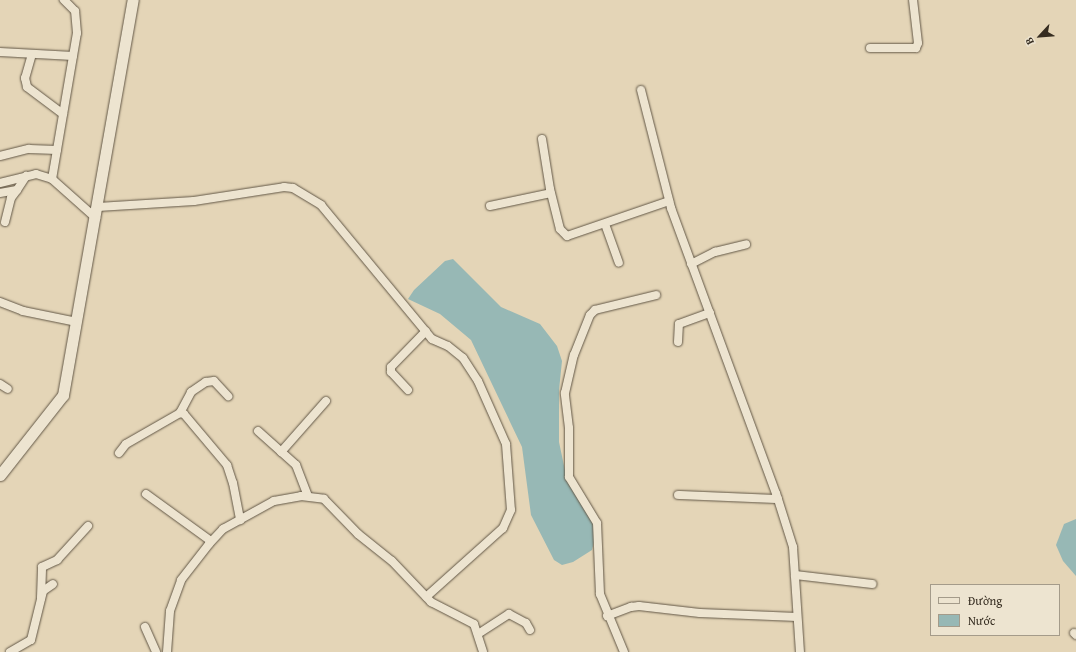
<!DOCTYPE html>
<meta charset="utf-8">
<style>
body{margin:0}
#map{position:relative;width:1076px;height:652px;overflow:hidden;background:#e4d5b7;font-family:"Gentium Book Plus",serif}
div>[style]{position:absolute}
.water>*{inset:0;background:#97b8b5}
.roads{filter:drop-shadow(0 0 1px #625746) drop-shadow(0 0 1px #625746)}
.minor>*{height:8px;margin:-4px;padding:0 4px;transform-origin:4px;border-radius:4px;background:#ede4d0}
.secondary>*{height:11px;margin:-5.5px;padding:0 5.5px;transform-origin:5.5px;border-radius:5.5px;background:#ede4d0}
span{translate:-50% -50%;white-space:nowrap;text-align:center;line-height:1.15;-webkit-text-stroke:4px #ede4d0;paint-order:stroke}
.legend{position:absolute;left:930px;top:584px;width:130px;height:52px;box-sizing:border-box;background:#ede4d0;border:1px solid #a49b8a;margin:0;padding:5px 7px;list-style:none;font-size:12px;color:#362d21}
.legend li{display:flex;align-items:center;gap:8px;height:20px}
.legend b{width:20px;border:1px solid #a49b8a}
.north{position:absolute;left:1020px;top:16px;width:40px;height:40px;-webkit-text-stroke:3px #ede4d0;paint-order:stroke;rotate:244deg;font-size:11px;font-weight:700;line-height:16px;text-align:center;color:#362d21}
.north::after{content:'';display:block;margin:auto;width:14px;height:18px;background:#362d21;clip-path:polygon(50% 0,100% 100%,50% 72%,0 100%)}
</style>
<div id="map">
<div class="water">
<div style="clip-path:polygon(453px 259px,501px 307px,540px 324px,557px 346px,562px 361px,559px 390px,559px 442px,567px 480px,591px 514px,595px 538px,592px 550px,573px 562px,562px 565px,554px 560px,531px 515px,522px 447px,471px 340px,440px 314px,408px 299px,414px 290px,445px 261px)"></div>
<div style="clip-path:polygon(1076px 519px,1076px 576px,1063px 561px,1056px 545px,1064px 524px)"></div>
</div>
<div class="roads">
<div class="minor">
<div style="left:870px;top:48px;width:46px"></div>
<div style="left:916px;top:48px;width:5px;rotate:-68deg"></div>
<div style="left:918px;top:43px;width:43px;rotate:-96.6deg"></div>
<div style="left:0;top:52px;width:73px;rotate:3.1deg"></div>
<div style="left:32px;top:54px;width:25px;rotate:106deg"></div>
<div style="left:25px;top:78px;width:9px;rotate:77deg"></div>
<div style="left:27px;top:87px;width:45px;rotate:36.9deg"></div>
<div style="left:641px;top:90px;width:122px;rotate:75.7deg"></div>
<div style="left:671px;top:208px;width:304px;rotate:69.8deg"></div>
<div style="left:776px;top:493px;width:57px;rotate:72.5deg"></div>
<div style="left:793px;top:547px;width:105px;rotate:86.2deg"></div>
<div style="left:542px;top:139px;width:51px;rotate:80.9deg"></div>
<div style="left:550px;top:189px;width:41px;rotate:76deg"></div>
<div style="left:560px;top:229px;width:10px;rotate:45deg"></div>
<div style="left:567px;top:236px;width:108px;rotate:-18.9deg"></div>
<div style="left:0;top:156px;width:30px;rotate:-14deg"></div>
<div style="left:29px;top:149px;width:28px;rotate:2deg"></div>
<div style="left:52px;top:179px;width:148px;rotate:-80.3deg"></div>
<div style="left:77px;top:33px;width:22px;rotate:-95deg"></div>
<div style="left:75px;top:11px;width:16px;rotate:-135deg"></div>
<div style="left:0;top:183px;width:37px;rotate:-14deg"></div>
<div style="left:36px;top:174px;width:17px;rotate:17deg"></div>
<div style="left:52px;top:179px;width:59px;rotate:41.6deg"></div>
<div style="left:0;top:193px;width:17px;rotate:-10deg"></div>
<div style="left:17px;top:190px;width:17px;rotate:-57deg"></div>
<div style="left:490px;top:206px;width:62px;rotate:-12deg"></div>
<div style="left:98px;top:207px;width:96px;rotate:-3.6deg"></div>
<div style="left:194px;top:201px;width:91px;rotate:-8.8deg"></div>
<div style="left:284px;top:187px;width:9px;rotate:6deg"></div>
<div style="left:293px;top:188px;width:33px;rotate:31deg"></div>
<div style="left:321px;top:205px;width:174px;rotate:50.4deg"></div>
<div style="left:432px;top:339px;width:17px;rotate:24deg"></div>
<div style="left:448px;top:346px;width:19px;rotate:39deg"></div>
<div style="left:463px;top:358px;width:27px;rotate:57deg"></div>
<div style="left:478px;top:381px;width:69px;rotate:66deg"></div>
<div style="left:506px;top:444px;width:66px;rotate:85.7deg"></div>
<div style="left:511px;top:510px;width:20px;rotate:114deg"></div>
<div style="left:503px;top:528px;width:103px;rotate:138.1deg"></div>
<div style="left:5px;top:222px;width:25px;rotate:-76deg"></div>
<div style="left:11px;top:198px;width:10px;rotate:-53deg"></div>
<div style="left:605px;top:224px;width:41px;rotate:70.3deg"></div>
<div style="left:691px;top:264px;width:27px;rotate:-27deg"></div>
<div style="left:715px;top:252px;width:32px;rotate:-14deg"></div>
<div style="left:0;top:302px;width:25px;rotate:21deg"></div>
<div style="left:23px;top:311px;width:55px;rotate:11.5deg"></div>
<div style="left:678px;top:342px;width:18px;rotate:-87deg"></div>
<div style="left:679px;top:324px;width:33px;rotate:-20deg"></div>
<div style="left:0;top:384px;width:9px;rotate:32deg"></div>
<div style="left:408px;top:390px;width:25px;rotate:-133deg"></div>
<div style="left:391px;top:372px;width:5px;rotate:-90deg"></div>
<div style="left:391px;top:367px;width:50px;rotate:-45.8deg"></div>
<div style="left:180px;top:413px;width:24px;rotate:-62deg"></div>
<div style="left:191px;top:392px;width:18px;rotate:-34deg"></div>
<div style="left:206px;top:382px;width:8px;rotate:-7deg"></div>
<div style="left:214px;top:381px;width:21px;rotate:47deg"></div>
<div style="left:258px;top:431px;width:51px;rotate:41.8deg"></div>
<div style="left:296px;top:465px;width:33px;rotate:69deg"></div>
<div style="left:281px;top:452px;width:68px;rotate:-48.6deg"></div>
<div style="left:119px;top:453px;width:11px;rotate:-52deg"></div>
<div style="left:126px;top:444px;width:62px;rotate:-29.9deg"></div>
<div style="left:180px;top:413px;width:4px;rotate:14deg"></div>
<div style="left:184px;top:414px;width:67px;rotate:49.9deg"></div>
<div style="left:227px;top:465px;width:19px;rotate:72deg"></div>
<div style="left:233px;top:483px;width:38px;rotate:79deg"></div>
<div style="left:146px;top:494px;width:80px;rotate:35.9deg"></div>
<div style="left:678px;top:495px;width:100px;rotate:2.3deg"></div>
<div style="left:795px;top:575px;width:78px;rotate:6.7deg"></div>
<div style="left:41px;top:598px;width:31px;rotate:-88deg"></div>
<div style="left:42px;top:567px;width:17px;rotate:-25deg"></div>
<div style="left:57px;top:560px;width:46px;rotate:-47.6deg"></div>
<div style="left:607px;top:616px;width:26px;rotate:-21deg"></div>
<div style="left:631px;top:607px;width:8px;rotate:-7deg"></div>
<div style="left:639px;top:606px;width:61px;rotate:6.5deg"></div>
<div style="left:700px;top:613px;width:97px;rotate:2.4deg"></div>
<div style="left:145px;top:627px;width:27px;rotate:66deg"></div>
<div style="left:1074px;top:633px;width:3px;rotate:45deg"></div>
<div style="left:478px;top:634px;width:37px;rotate:-33deg"></div>
<div style="left:509px;top:614px;width:19px;rotate:28deg"></div>
<div style="left:526px;top:623px;width:8px;rotate:60deg"></div>
<div style="left:10px;top:652px;width:24px;rotate:-30deg"></div>
<div style="left:31px;top:640px;width:50px;rotate:-76.2deg"></div>
<div style="left:43px;top:591px;width:12px;rotate:-35deg"></div>
<div style="left:167px;top:652px;width:41px;rotate:-85.8deg"></div>
<div style="left:170px;top:611px;width:33px;rotate:-70deg"></div>
<div style="left:181px;top:580px;width:46px;rotate:-52.1deg"></div>
<div style="left:209px;top:544px;width:21px;rotate:-47deg"></div>
<div style="left:223px;top:529px;width:58px;rotate:-28.8deg"></div>
<div style="left:274px;top:501px;width:27px;rotate:-10deg"></div>
<div style="left:301px;top:496px;width:23px;rotate:7deg"></div>
<div style="left:324px;top:499px;width:49px;rotate:45.8deg"></div>
<div style="left:358px;top:534px;width:43px;rotate:38.5deg"></div>
<div style="left:392px;top:561px;width:57px;rotate:46.4deg"></div>
<div style="left:431px;top:602px;width:48px;rotate:27.1deg"></div>
<div style="left:474px;top:624px;width:29px;rotate:72deg"></div>
<div style="left:624px;top:652px;width:63px;rotate:-112.5deg"></div>
<div style="left:600px;top:594px;width:71px;rotate:-92.4deg"></div>
<div style="left:597px;top:523px;width:54px;rotate:-121.3deg"></div>
<div style="left:569px;top:477px;width:49px;rotate:-90deg"></div>
<div style="left:569px;top:428px;width:35px;rotate:-97deg"></div>
<div style="left:565px;top:393px;width:39px;rotate:-77deg"></div>
<div style="left:574px;top:355px;width:43px;rotate:-68.2deg"></div>
<div style="left:590px;top:315px;width:7px;rotate:-45deg"></div>
<div style="left:595px;top:310px;width:63px;rotate:-13.8deg"></div>
</div>
<div class="secondary">
<div style="left:0;top:475px;width:102px;rotate:-51.8deg"></div>
<div style="left:63px;top:395px;width:401px;rotate:-80deg"></div>
</div>
</div>
<ul class="legend">
<li><b style="height:5px;background:#ede4d0"></b>Đường</li>
<li><b style="height:11px;background:#97b8b5"></b>Nước</li>
</ul>
<div class="north">B</div>
</div>
